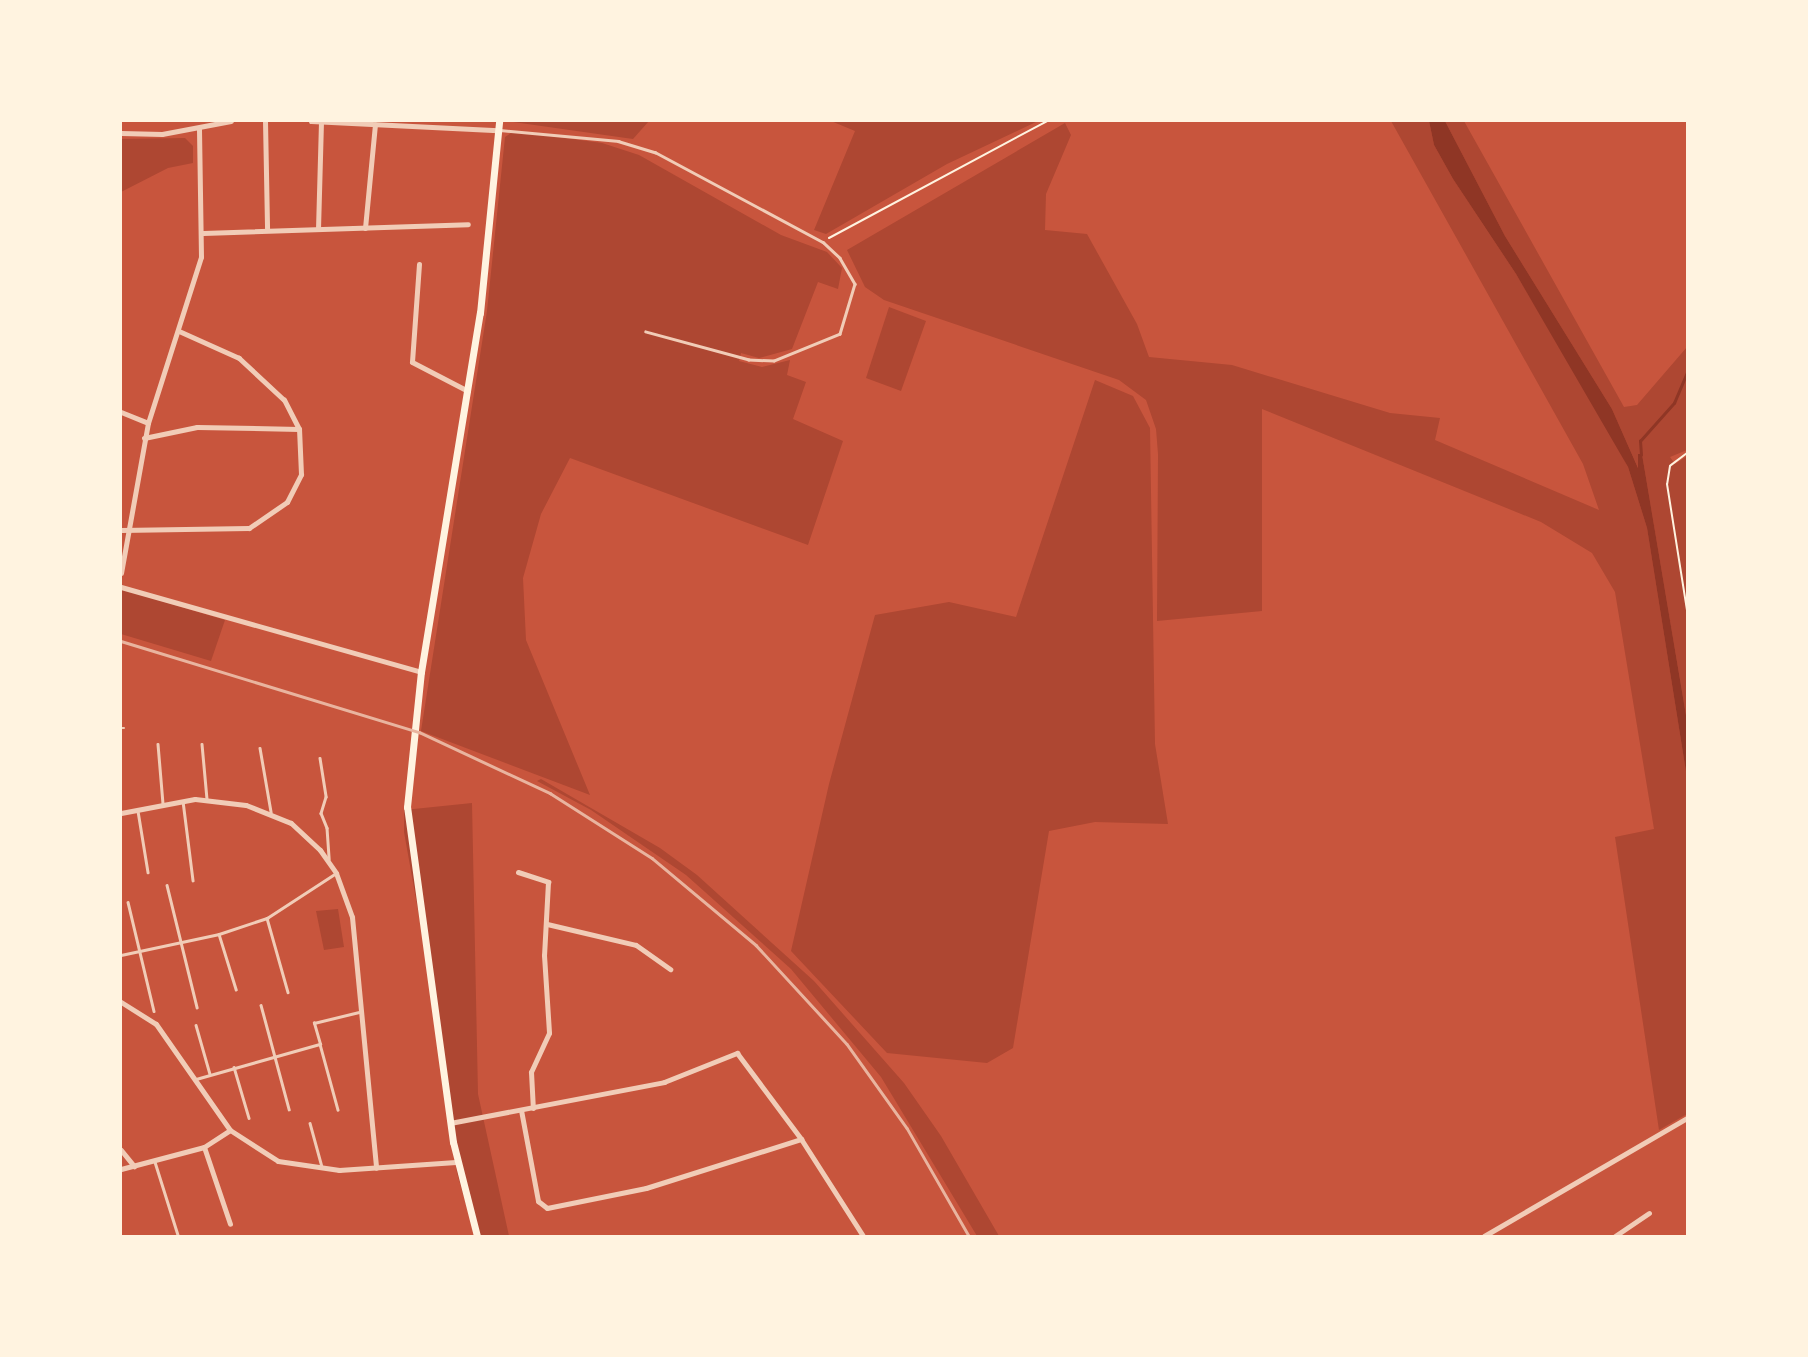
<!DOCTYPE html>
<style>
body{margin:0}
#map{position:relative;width:1808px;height:1357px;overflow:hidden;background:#c8553d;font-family:"Sofia Sans Condensed",sans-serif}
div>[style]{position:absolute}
.green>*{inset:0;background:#ae4732}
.water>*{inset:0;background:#8f3625}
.stream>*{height:2.5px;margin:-1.25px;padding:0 1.25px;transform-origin:1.25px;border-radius:1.25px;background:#8f3625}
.path>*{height:2px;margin:-1px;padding:0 1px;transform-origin:1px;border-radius:1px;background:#fff3e0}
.service>*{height:2.5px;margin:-1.25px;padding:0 1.25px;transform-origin:1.25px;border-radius:1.25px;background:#f1ccb7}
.minor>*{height:5px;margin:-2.5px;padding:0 2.5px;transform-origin:2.5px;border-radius:2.5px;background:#f1ccb7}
.secondary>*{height:7px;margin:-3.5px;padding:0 3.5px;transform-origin:3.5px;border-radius:3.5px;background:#fff3e0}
.rail>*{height:2.5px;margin:-1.25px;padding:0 1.25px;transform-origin:1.25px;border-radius:1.25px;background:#e9b49f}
span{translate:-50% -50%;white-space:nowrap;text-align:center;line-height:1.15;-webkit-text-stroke:6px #fff3e0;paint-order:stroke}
.frame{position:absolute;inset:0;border:122px solid #fff3e0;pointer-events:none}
</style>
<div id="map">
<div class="green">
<div style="clip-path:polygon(507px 121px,649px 121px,633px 139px)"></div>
<div style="clip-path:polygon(831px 121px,1038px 121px,947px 164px,826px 234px,814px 230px,855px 131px)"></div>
<div style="clip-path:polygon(1391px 121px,1429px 121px,1434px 145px,1453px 179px,1516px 274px,1605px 423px,1628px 467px,1647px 528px,1687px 778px,1687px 1114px,1659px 1130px,1615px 837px,1654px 829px,1615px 592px,1592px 553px,1541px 522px,1262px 409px,1262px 611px,1157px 621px,1158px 454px,1156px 429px,1146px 400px,1119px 380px,884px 300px,865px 287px,847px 250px,1065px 123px,1071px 135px,1046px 194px,1045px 230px,1087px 234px,1137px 324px,1149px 357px,1232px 365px,1390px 413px,1440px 418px,1435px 440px,1599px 510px,1583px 464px)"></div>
<div style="clip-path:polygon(1445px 121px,1464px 121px,1624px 407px,1637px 405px,1687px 347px,1687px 450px,1670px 457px,1675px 464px,1687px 456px,1687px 721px,1642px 454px,1638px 454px,1639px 470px,1612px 409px,1505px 236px)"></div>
<div style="clip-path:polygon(514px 131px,602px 143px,639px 155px,781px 235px,827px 252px,842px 268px,838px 289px,818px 282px,792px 349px,759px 358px,741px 353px,739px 361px,762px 367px,790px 360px,787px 375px,806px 382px,793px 419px,843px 441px,808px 545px,570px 458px,541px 514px,523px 578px,526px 640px,590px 795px,421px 731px,487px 311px,505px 137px)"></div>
<div style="clip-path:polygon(185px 138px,193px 146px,193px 163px,168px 168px,121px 192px,121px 139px)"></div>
<div style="clip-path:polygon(889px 307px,926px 321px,901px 391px,866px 378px)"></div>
<div style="clip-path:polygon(1095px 380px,1133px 396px,1150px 428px,1155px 744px,1168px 824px,1095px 822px,1049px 831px,1013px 1048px,987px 1063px,887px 1053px,791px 951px,829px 784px,875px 615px,949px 602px,1016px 617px)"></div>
<div style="clip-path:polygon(121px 589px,225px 620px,211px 661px,121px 634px)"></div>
<div style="clip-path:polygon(541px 779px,660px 848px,697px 875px,814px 981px,904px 1083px,941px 1136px,999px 1236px,977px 1236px,881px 1077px,791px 969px,686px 875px,591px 810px,537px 781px)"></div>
<div style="clip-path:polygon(472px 803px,478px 1094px,509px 1236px,475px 1236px,457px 1173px,432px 989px,404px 832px,404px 810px)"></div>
<div style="clip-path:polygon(338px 909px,344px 947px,324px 950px,316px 911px)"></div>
</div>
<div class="water">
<div style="clip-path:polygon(1429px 121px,1445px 121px,1505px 236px,1612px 409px,1638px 468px,1638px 454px,1642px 454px,1687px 721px,1687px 778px,1647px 528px,1628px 467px,1516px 274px,1453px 179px,1434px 145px)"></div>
</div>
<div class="stream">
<div style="left:1641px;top:455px;width:14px;rotate:-94deg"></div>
<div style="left:1640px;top:441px;width:51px;rotate:-48.2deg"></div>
<div style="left:1674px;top:403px;width:33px;rotate:-67deg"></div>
</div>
<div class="path">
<div style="left:829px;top:238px;width:247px;rotate:-28.2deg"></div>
<div style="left:1687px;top:453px;width:21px;rotate:143deg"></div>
<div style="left:1670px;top:466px;width:18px;rotate:99deg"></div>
<div style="left:1667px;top:484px;width:128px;rotate:81deg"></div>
</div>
<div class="service">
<div style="left:500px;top:130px;width:119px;rotate:5.3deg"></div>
<div style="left:618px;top:141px;width:39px;rotate:17deg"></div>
<div style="left:655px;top:152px;width:191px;rotate:28.2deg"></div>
<div style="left:823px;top:242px;width:23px;rotate:43deg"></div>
<div style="left:840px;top:258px;width:30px;rotate:60deg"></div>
<div style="left:855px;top:284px;width:52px;rotate:106.7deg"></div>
<div style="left:840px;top:334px;width:71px;rotate:157.8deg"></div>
<div style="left:774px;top:361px;width:25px;rotate:-178deg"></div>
<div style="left:749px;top:360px;width:107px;rotate:-164.8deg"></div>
<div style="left:121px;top:728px;width:3px"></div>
<div style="left:158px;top:744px;width:60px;rotate:85.2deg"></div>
<div style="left:202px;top:744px;width:55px;rotate:84.8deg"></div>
<div style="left:260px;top:748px;width:65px;rotate:80.2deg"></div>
<div style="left:320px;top:758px;width:39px;rotate:81deg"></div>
<div style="left:326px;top:797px;width:17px;rotate:107deg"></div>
<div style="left:321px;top:813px;width:16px;rotate:68deg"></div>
<div style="left:327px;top:828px;width:31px;rotate:86deg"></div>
<div style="left:183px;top:801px;width:80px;rotate:82.8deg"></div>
<div style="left:138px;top:811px;width:62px;rotate:80.7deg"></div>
<div style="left:167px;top:885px;width:126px;rotate:76.2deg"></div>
<div style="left:128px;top:902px;width:112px;rotate:76.6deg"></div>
<div style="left:267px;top:918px;width:77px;rotate:74.2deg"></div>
<div style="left:219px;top:934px;width:58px;rotate:72.8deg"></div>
<div style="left:121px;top:955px;width:100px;rotate:-12.1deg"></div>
<div style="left:219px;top:934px;width:51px;rotate:-18.4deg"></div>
<div style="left:267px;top:918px;width:82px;rotate:-33.1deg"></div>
<div style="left:261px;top:1005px;width:108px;rotate:74.9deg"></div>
<div style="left:196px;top:1025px;width:51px;rotate:74.1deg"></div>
<div style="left:320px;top:1044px;width:68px;rotate:74.7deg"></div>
<div style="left:234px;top:1067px;width:53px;rotate:73.6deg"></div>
<div style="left:196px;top:1079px;width:129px;rotate:-15.8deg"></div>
<div style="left:320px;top:1044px;width:22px;rotate:-106deg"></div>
<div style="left:314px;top:1023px;width:46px;rotate:-13.7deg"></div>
<div style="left:310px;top:1123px;width:46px;rotate:74.7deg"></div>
<div style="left:155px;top:1162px;width:77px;rotate:72.5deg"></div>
</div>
<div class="minor">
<div style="left:265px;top:121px;width:109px;rotate:88.9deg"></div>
<div style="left:311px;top:121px;width:187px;rotate:2.8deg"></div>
<div style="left:121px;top:133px;width:41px;rotate:1.4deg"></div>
<div style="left:162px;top:134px;width:70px;rotate:-10.7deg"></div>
<div style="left:365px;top:228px;width:104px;rotate:-84.5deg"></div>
<div style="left:318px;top:229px;width:108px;rotate:-88.4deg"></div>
<div style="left:203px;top:233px;width:265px;rotate:-1.9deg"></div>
<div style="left:419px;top:264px;width:98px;rotate:94.1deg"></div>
<div style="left:412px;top:362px;width:63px;rotate:27.4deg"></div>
<div style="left:121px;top:412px;width:29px;rotate:22deg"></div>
<div style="left:144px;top:438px;width:54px;rotate:-11.7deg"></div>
<div style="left:197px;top:427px;width:102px;rotate:1.1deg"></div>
<div style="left:121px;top:530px;width:128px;rotate:-0.9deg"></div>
<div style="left:249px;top:528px;width:46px;rotate:-34.4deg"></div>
<div style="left:287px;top:502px;width:31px;rotate:-63deg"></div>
<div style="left:301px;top:474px;width:45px;rotate:-92.5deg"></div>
<div style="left:299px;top:429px;width:33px;rotate:-117deg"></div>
<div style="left:284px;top:400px;width:62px;rotate:-137deg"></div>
<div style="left:239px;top:358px;width:66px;rotate:-155.8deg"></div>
<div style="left:121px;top:573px;width:152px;rotate:-79.8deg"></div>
<div style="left:148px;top:423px;width:174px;rotate:-72.3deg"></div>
<div style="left:201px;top:257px;width:129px;rotate:-90.9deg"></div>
<div style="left:121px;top:587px;width:312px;rotate:15.8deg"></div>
<div style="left:121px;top:813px;width:75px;rotate:-10.7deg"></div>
<div style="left:195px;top:799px;width:51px;rotate:6.7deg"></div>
<div style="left:246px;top:805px;width:48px;rotate:21.8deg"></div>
<div style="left:291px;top:823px;width:40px;rotate:43deg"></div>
<div style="left:320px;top:850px;width:28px;rotate:55deg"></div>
<div style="left:336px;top:873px;width:47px;rotate:70deg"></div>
<div style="left:352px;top:917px;width:252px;rotate:84.5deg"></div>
<div style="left:518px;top:872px;width:32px;rotate:18deg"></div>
<div style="left:548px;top:882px;width:73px;rotate:93.1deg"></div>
<div style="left:544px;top:955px;width:78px;rotate:86.3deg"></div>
<div style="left:549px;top:1033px;width:43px;rotate:114.8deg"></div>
<div style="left:531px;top:1072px;width:36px;rotate:87deg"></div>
<div style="left:547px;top:924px;width:91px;rotate:13.3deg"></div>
<div style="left:636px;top:945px;width:42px;rotate:35.2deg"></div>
<div style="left:121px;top:1002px;width:41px;rotate:32.2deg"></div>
<div style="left:156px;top:1024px;width:129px;rotate:55.1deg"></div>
<div style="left:230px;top:1130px;width:57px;rotate:32.9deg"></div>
<div style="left:278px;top:1161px;width:62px;rotate:8.4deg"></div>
<div style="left:339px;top:1170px;width:117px;rotate:-3.9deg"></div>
<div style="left:521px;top:1110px;width:93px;rotate:79.4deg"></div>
<div style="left:538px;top:1201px;width:11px;rotate:38deg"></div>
<div style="left:547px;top:1208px;width:101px;rotate:-11.4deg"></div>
<div style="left:646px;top:1188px;width:163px;rotate:-17.5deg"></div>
<div style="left:450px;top:1123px;width:218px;rotate:-10.8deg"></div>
<div style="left:664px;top:1082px;width:79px;rotate:-21.7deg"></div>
<div style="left:737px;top:1053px;width:107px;rotate:53.3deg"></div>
<div style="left:801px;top:1139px;width:115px;rotate:57.4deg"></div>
<div style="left:204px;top:1147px;width:81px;rotate:71.3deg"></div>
<div style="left:121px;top:1150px;width:21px;rotate:51deg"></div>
<div style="left:121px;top:1169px;width:86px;rotate:-14.8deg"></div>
<div style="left:204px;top:1147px;width:31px;rotate:-33deg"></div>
<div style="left:1484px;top:1236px;width:235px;rotate:-30.2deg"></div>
<div style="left:1615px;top:1236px;width:41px;rotate:-34.1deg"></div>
</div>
<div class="secondary">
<div style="left:477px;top:1236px;width:97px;rotate:-104.3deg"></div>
<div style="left:453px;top:1142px;width:338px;rotate:-97.8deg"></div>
<div style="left:407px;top:807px;width:136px;rotate:-84.1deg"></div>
<div style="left:421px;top:672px;width:364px;rotate:-80.7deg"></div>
<div style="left:480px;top:313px;width:193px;rotate:-84.3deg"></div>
</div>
<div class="rail">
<div style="left:121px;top:641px;width:312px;rotate:17deg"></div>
<div style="left:419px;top:732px;width:145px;rotate:25deg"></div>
<div style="left:550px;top:793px;width:121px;rotate:32.5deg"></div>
<div style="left:652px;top:858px;width:136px;rotate:39.9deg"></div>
<div style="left:756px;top:945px;width:134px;rotate:47.4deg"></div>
<div style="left:847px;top:1044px;width:103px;rotate:54.5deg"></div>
<div style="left:907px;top:1128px;width:125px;rotate:60.1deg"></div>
</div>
<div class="frame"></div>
</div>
